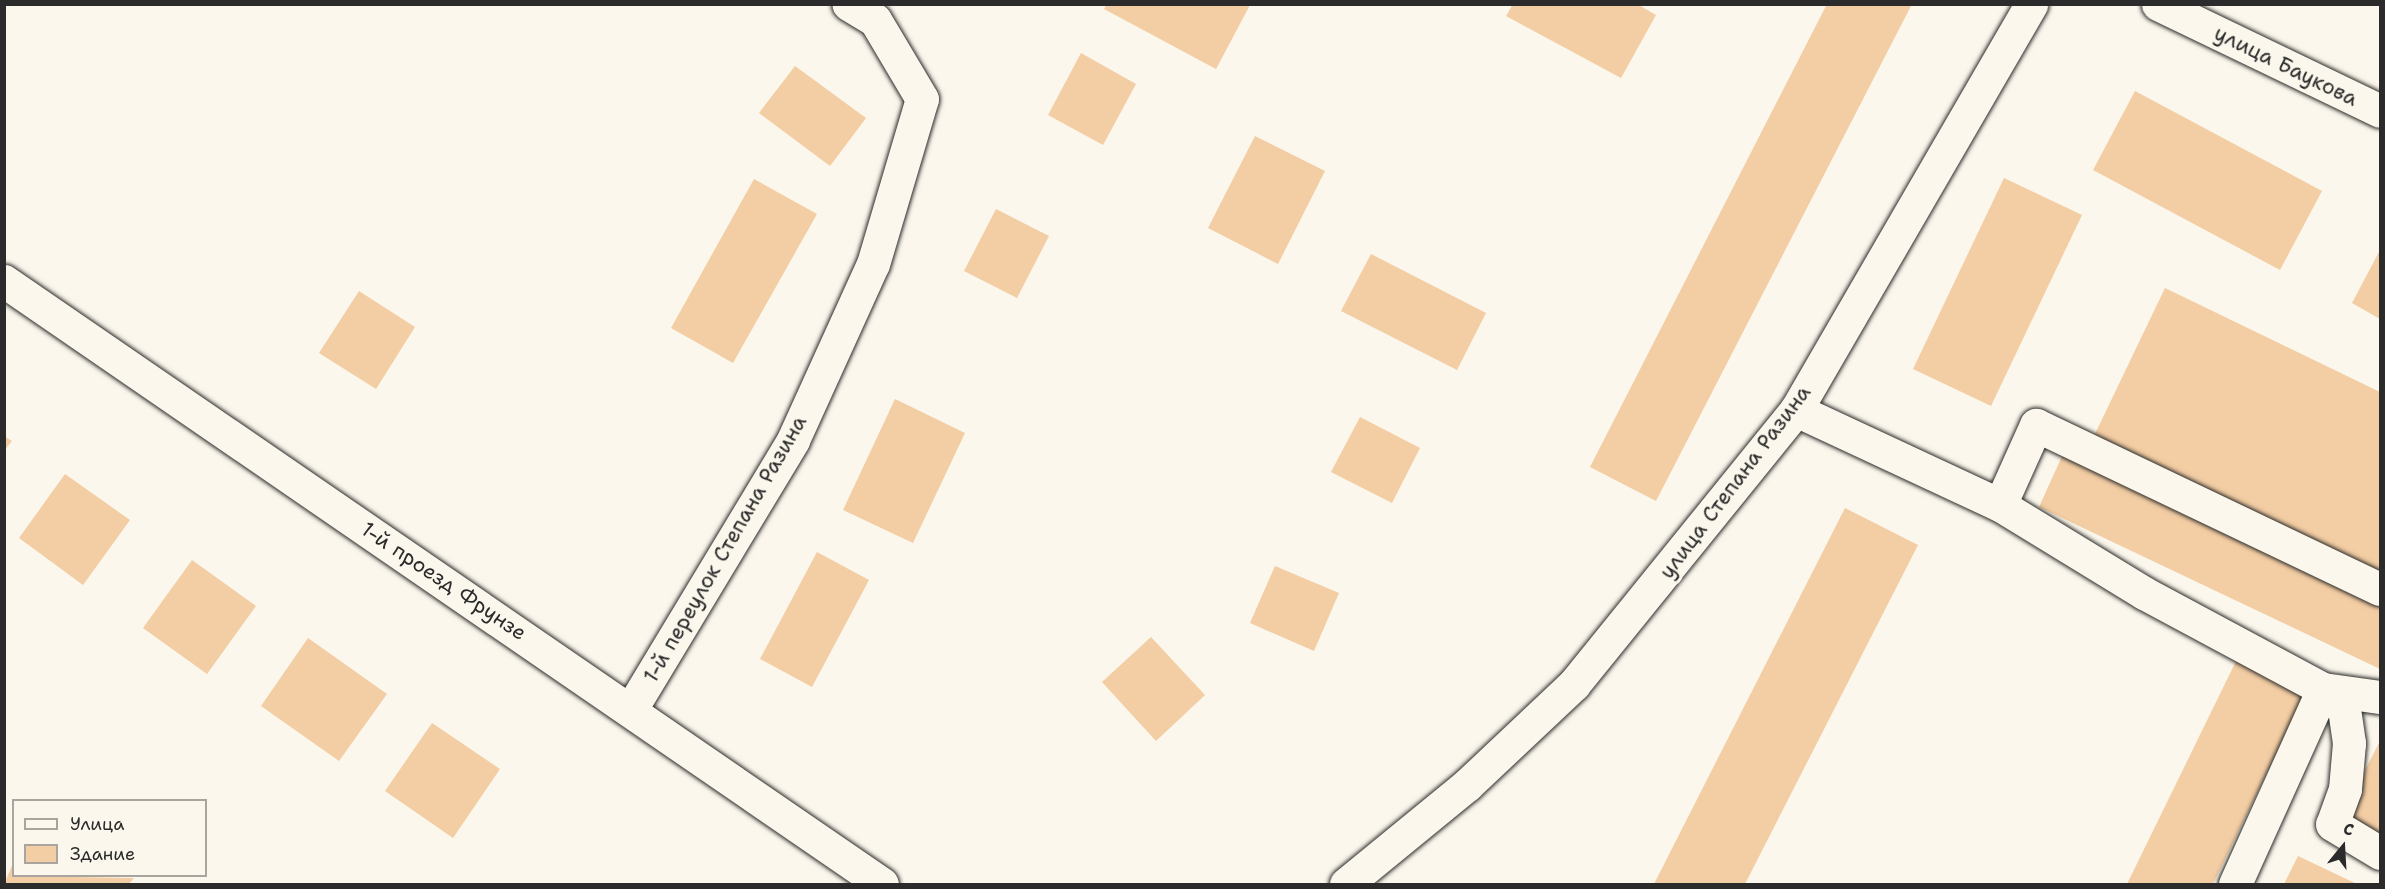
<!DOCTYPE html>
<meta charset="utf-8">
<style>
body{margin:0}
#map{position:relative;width:2385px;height:889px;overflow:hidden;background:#fbf7ec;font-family:"Shantell Sans",sans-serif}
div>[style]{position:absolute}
.building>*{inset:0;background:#f3cda3}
.roads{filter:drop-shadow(0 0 2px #2b2b2b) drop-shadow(0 0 2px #2b2b2b)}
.minor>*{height:33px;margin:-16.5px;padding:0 16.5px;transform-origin:16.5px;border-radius:16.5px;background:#fbf7ec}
span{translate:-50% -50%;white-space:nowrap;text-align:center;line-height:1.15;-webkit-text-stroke:6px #fbf7ec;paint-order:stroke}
.street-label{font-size:21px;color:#2b2b2b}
.frame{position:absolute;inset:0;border:6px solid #2b2b2b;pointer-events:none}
.legend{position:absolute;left:12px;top:799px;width:195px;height:78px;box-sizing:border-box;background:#fbf7ec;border:2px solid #a8a59f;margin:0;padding:8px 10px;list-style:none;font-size:18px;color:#2b2b2b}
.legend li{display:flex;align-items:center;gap:12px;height:30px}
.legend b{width:30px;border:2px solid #a8a59f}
.north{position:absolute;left:2313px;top:817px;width:60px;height:60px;-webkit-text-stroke:4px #fbf7ec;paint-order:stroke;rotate:18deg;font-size:16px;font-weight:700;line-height:24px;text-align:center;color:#2b2b2b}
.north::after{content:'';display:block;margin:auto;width:21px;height:27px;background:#2b2b2b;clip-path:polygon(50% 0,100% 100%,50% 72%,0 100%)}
</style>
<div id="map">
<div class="building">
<div style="clip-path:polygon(1107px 4px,1249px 4px,1250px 5px,1216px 69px,1104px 9px)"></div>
<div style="clip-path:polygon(1513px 4px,1637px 4px,1656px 15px,1621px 78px,1506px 16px)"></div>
<div style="clip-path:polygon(1827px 4px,1912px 4px,1656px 501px,1590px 467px)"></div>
<div style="clip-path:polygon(1081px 53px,1136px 84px,1103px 145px,1048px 115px)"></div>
<div style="clip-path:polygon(795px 66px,866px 118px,830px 166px,759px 113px)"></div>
<div style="clip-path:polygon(2135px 91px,2322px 191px,2280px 270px,2093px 170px)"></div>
<div style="clip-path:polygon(1255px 136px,1325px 171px,1278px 264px,1208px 228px)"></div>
<div style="clip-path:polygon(2004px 178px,2082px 215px,1991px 406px,1913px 369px)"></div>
<div style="clip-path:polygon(754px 179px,817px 214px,733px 363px,671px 328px)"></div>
<div style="clip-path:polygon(996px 209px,1049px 236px,1017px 298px,964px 271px)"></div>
<div style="clip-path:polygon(2380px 250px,2380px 319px,2352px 303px)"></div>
<div style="clip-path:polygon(1371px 254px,1486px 313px,1457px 370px,1341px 311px)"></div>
<div style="clip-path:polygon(2165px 288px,2380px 392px,2380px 574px,2094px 436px)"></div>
<div style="clip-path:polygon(359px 291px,415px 327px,376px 389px,319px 353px)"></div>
<div style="clip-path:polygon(895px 399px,965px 433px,913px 543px,843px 510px)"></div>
<div style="clip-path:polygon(1360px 417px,1420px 448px,1392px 503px,1331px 472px)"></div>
<div style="clip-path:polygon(4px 436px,12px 441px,4px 451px)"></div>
<div style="clip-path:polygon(2063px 454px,2380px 604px,2380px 669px,2039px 507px)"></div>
<div style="clip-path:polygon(65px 474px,130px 520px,83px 585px,19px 538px)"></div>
<div style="clip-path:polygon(1845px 508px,1918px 545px,1745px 884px,1654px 884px)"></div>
<div style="clip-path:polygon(817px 552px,869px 580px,812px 687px,760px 659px)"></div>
<div style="clip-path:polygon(192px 560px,256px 606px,207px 674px,143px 628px)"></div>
<div style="clip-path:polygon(1275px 566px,1339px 593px,1314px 651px,1250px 623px)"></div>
<div style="clip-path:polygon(1151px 637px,1205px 695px,1156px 741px,1102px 682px)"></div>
<div style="clip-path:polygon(308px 638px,387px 694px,339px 761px,261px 706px)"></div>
<div style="clip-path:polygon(2241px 651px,2310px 684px,2213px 884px,2127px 884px)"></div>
<div style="clip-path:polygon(432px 723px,500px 769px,453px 838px,385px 791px)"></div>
<div style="clip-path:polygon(2380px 741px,2380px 840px,2340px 819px)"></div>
<div style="clip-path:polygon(2298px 856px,2357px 884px,2284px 884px)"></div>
<div style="clip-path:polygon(14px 861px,14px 876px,134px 878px,129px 884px,4px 884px)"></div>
</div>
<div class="roads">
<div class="minor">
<div style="left:2158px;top:4px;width:246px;rotate:25.7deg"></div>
<div style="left:4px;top:281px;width:1065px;rotate:34.48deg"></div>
<div style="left:1796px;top:410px;width:225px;rotate:25deg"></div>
<div style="left:2000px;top:505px;width:169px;rotate:31.4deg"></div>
<div style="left:2144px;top:593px;width:203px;rotate:28.2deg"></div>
<div style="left:2323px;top:689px;width:58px;rotate:8deg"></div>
<div style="left:2000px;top:505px;width:88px;rotate:-65.8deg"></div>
<div style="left:2036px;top:425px;width:381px;rotate:25.5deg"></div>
<div style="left:2342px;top:695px;width:49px;rotate:81.7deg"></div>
<div style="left:2349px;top:743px;width:46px;rotate:95deg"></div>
<div style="left:2345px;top:789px;width:37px;rotate:110deg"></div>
<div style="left:2332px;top:824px;width:56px;rotate:31.1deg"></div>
<div style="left:631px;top:709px;width:314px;rotate:-58.9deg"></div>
<div style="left:793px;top:440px;width:193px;rotate:-65.6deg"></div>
<div style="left:873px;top:264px;width:172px;rotate:-73.5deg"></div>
<div style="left:922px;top:99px;width:92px;rotate:-120.7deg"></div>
<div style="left:875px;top:20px;width:31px;rotate:-149deg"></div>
<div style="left:1346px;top:884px;width:156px;rotate:-39.3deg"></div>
<div style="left:1467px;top:785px;width:147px;rotate:-43.3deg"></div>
<div style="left:1574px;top:684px;width:353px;rotate:-51deg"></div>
<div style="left:1796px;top:410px;width:469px;rotate:-59.9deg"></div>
<div style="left:2235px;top:884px;width:214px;rotate:-65.7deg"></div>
</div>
</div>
<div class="street-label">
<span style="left:2286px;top:66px;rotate:26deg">улица Баукова</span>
<span style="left:1735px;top:482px;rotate:-53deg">улица Степана Разина</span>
<span style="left:725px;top:549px;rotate:-60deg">1-й переулок Степана Разина</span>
<span style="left:444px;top:581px;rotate:34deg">1-й проезд Фрунзе</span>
</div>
<div class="frame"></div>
<ul class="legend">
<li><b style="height:8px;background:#fbf7ec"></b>Улица</li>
<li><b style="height:16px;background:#f3cda3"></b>Здание</li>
</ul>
<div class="north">С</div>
</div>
